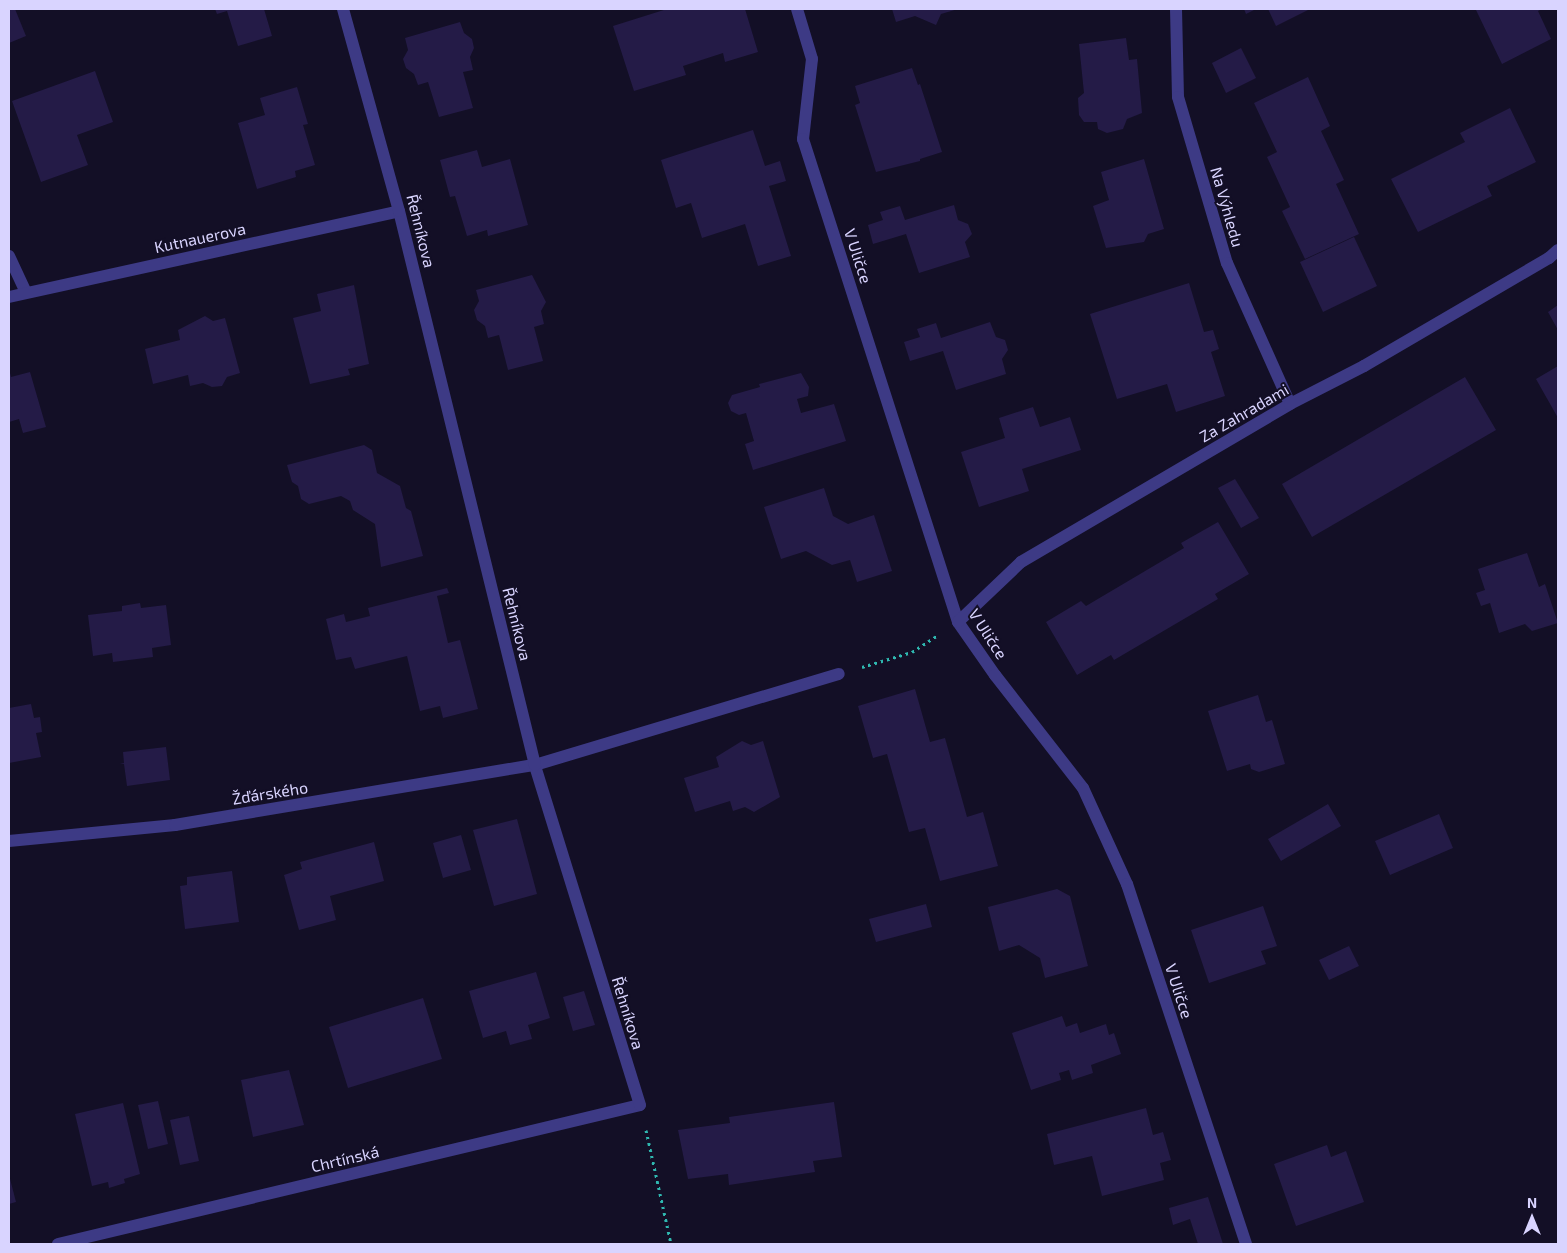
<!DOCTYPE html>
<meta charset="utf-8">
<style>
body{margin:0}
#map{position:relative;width:1567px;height:1253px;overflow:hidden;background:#130f26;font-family:"Exo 2",sans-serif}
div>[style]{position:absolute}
.building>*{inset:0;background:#241b47}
.path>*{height:3px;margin-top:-1.5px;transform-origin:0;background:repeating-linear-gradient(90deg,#2fb8b0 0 2.5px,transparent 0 6.5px)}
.street>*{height:12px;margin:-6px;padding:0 6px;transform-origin:6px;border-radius:6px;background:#3d3a85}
span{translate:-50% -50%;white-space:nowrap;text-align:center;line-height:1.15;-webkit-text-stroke:4px #130f26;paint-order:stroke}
.street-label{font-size:16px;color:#d9d4ff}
.frame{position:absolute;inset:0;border:10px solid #d9d4ff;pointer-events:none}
.north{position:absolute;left:1507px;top:1193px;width:50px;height:50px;-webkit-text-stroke:4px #130f26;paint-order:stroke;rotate:0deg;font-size:14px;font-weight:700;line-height:20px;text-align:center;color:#d9d4ff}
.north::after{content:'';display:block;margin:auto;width:18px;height:22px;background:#d9d4ff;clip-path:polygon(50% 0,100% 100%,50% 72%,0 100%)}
</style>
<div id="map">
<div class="building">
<div style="clip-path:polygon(9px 9px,15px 9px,26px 36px,9px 43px)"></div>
<div style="clip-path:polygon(215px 9px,264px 9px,272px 36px,238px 46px,227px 11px,217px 14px)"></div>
<div style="clip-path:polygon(667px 9px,745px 9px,758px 52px,725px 62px,723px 53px,683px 66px,686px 75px,634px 91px,613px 26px)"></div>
<div style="clip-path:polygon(892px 9px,958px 9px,941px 14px,936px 25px,915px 16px,896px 22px)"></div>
<div style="clip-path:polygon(1244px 9px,1256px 9px,1246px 14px)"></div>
<div style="clip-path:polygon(1268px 9px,1310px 9px,1276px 26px)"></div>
<div style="clip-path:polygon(1542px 9px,1538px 11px,1551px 39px,1502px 64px,1476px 10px)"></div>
<div style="clip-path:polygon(460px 22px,464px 33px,472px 39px,474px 48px,470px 57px,473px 70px,463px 72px,473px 108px,439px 117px,428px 82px,418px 85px,414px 74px,406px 68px,403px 59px,408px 50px,405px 38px)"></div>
<div style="clip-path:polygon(1126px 38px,1129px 60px,1137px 59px,1142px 113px,1127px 119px,1123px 129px,1107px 133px,1098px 129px,1097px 122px,1084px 122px,1079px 115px,1078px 98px,1084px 93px,1079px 44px)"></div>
<div style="clip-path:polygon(1241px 48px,1256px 78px,1226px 93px,1212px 63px)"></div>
<div style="clip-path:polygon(912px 68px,918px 85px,920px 84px,942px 152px,920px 159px,920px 161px,876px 172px,855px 105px,860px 103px,855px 86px)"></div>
<div style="clip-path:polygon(95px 71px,113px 122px,77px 135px,88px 165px,41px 182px,12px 101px)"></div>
<div style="clip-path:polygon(1308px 77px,1330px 126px,1321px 131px,1344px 180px,1336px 184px,1359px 234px,1305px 259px,1282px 211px,1290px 207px,1267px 157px,1277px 152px,1254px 103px)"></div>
<div style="clip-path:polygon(297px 87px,308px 124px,303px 125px,315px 165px,295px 171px,296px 177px,257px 189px,238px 123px,265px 115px,260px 98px)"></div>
<div style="clip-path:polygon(1510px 108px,1536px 162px,1487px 186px,1492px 196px,1418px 232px,1391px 179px,1465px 142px,1460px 133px)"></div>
<div style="clip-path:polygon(753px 130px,765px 166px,780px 161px,786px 181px,769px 186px,791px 256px,758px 266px,745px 224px,702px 238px,691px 203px,676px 208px,661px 160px)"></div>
<div style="clip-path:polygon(477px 150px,482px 167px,510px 159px,528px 225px,488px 236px,487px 230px,467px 236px,455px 196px,450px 197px,440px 160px)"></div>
<div style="clip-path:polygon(1144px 159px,1164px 229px,1148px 234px,1144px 242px,1106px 248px,1093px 206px,1109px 200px,1101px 172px)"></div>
<div style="clip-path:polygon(954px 205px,958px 220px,968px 224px,972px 234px,965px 242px,970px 257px,919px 273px,906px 234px,873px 244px,868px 225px,883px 220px,880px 212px,900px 206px,905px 220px)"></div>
<div style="clip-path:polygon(1354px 237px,1377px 286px,1323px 312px,1300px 262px)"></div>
<div style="clip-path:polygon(532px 275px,546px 302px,541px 311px,544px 324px,534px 327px,543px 361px,508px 370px,499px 335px,488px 338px,485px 326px,477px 320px,474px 310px,479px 301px,476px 290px)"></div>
<div style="clip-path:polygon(1189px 283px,1204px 332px,1213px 330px,1219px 349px,1211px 352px,1225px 396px,1176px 412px,1167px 384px,1117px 399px,1090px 314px)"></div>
<div style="clip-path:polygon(354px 285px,369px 364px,348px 369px,350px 375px,310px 384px,293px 318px,321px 311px,317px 294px)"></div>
<div style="clip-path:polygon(1558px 305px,1558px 330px,1548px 312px)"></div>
<div style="clip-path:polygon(205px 316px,213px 321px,225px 318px,240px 373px,227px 377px,222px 386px,212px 387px,203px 383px,190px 386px,188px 375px,153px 384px,145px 349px,180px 340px,178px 330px)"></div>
<div style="clip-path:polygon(990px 322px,996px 337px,1005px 340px,1008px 350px,1002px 359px,1006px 374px,956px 390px,943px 351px,910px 361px,904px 342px,920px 337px,917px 329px,936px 323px,941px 338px)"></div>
<div style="clip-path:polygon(1558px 366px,1558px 418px,1536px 379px)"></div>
<div style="clip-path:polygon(9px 369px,11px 377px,30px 372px,46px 427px,23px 433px,19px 419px,9px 422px)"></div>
<div style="clip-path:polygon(801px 373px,809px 387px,808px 396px,797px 399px,801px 413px,834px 404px,846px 441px,753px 470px,745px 444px,754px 441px,746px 413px,739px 415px,731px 411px,728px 403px,732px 395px,760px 387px,759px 384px)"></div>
<div style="clip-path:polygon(1465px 377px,1496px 430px,1312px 537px,1282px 484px)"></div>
<div style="clip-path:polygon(1033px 407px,1040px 427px,1070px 417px,1081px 450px,1022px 469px,1029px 491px,979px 507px,961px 452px,1005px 438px,999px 418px)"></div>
<div style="clip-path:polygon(364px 445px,372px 450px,377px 473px,400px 486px,406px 508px,411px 511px,423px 556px,381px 567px,375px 524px,353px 510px,350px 501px,341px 496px,309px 504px,301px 499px,298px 486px,292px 482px,287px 465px)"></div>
<div style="clip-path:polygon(1235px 479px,1259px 518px,1241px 528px,1218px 488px)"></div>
<div style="clip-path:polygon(824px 488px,833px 516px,848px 524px,874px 515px,892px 571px,857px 582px,850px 560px,832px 565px,806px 551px,781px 559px,764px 507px)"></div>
<div style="clip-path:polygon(1218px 522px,1249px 574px,1215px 594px,1218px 599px,1114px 660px,1111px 655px,1077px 675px,1046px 622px,1081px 601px,1086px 606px,1184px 548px,1181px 543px)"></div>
<div style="clip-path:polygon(1527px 553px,1539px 587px,1545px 584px,1558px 623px,1532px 631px,1525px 624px,1499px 633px,1490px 603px,1481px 606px,1476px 593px,1485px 590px,1478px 569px)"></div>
<div style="clip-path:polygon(447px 588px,449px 593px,437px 596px,448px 643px,460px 640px,478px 709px,443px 718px,440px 706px,420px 711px,407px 656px,355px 669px,351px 657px,336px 660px,326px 619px,344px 614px,346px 622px,370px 616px,368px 608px)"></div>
<div style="clip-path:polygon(140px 603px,141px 608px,166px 605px,171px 645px,152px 648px,153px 657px,113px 662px,112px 653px,93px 656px,88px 615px,122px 611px,122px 606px)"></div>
<div style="clip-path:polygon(915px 689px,930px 742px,945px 738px,967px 817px,983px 812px,998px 866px,940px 881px,925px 828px,909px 832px,887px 754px,873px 758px,858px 706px)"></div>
<div style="clip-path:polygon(1258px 695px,1266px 722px,1272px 720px,1285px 764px,1259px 772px,1251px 769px,1250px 764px,1227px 771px,1208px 711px)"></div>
<div style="clip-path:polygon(31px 704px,34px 718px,40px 717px,42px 732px,36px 733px,41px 757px,9px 763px,9px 708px)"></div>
<div style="clip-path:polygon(742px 741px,751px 745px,763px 741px,780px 797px,754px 812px,745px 807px,733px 811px,730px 801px,695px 812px,684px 778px,719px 767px,716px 757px)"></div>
<div style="clip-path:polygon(166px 747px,170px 780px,127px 786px,124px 764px,120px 764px,124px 763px,123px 752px)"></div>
<div style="clip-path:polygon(1328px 804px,1341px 826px,1281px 861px,1268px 839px)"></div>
<div style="clip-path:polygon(1439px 814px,1453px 848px,1390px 875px,1375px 841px)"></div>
<div style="clip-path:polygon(517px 819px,537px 894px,494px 906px,473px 830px)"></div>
<div style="clip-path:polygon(461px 835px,471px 870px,443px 878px,433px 843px)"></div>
<div style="clip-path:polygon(374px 842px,384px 881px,330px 896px,336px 920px,299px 930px,284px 875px,302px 869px,300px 862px)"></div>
<div style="clip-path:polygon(232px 871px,239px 922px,185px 929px,180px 886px,187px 885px,187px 877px)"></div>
<div style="clip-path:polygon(1057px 889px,1070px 896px,1088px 966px,1045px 978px,1040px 958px,1019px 945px,999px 951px,988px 907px)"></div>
<div style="clip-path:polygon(926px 904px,932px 927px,876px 942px,869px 919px)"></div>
<div style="clip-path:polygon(1263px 906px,1277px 946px,1261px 951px,1266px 964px,1209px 983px,1191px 930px)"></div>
<div style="clip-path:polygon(1349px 946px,1359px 966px,1329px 980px,1319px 960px)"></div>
<div style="clip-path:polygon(536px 972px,550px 1018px,528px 1025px,532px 1039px,510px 1045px,506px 1031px,483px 1038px,469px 991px)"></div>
<div style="clip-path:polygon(584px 991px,595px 1025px,573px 1031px,563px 997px)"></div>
<div style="clip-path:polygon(423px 998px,442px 1059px,348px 1088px,329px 1027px)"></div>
<div style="clip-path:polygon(1062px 1016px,1066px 1027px,1077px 1023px,1080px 1033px,1106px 1024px,1109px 1035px,1114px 1033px,1121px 1054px,1091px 1065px,1093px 1073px,1072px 1080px,1069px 1070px,1059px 1073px,1061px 1080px,1031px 1090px,1012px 1033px)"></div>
<div style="clip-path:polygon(289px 1070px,304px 1125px,253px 1137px,241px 1080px)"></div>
<div style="clip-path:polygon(158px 1101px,168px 1144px,148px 1149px,138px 1105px)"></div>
<div style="clip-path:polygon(834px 1102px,842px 1157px,813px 1161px,815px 1172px,729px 1185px,728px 1174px,688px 1179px,678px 1130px,730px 1123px,729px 1117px)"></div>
<div style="clip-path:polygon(123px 1103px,140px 1174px,124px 1179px,125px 1183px,109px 1188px,108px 1182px,92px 1186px,75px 1114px)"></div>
<div style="clip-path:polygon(1146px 1108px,1153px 1135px,1163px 1132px,1171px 1160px,1160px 1163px,1164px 1180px,1102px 1196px,1092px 1156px,1054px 1165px,1047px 1134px)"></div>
<div style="clip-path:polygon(189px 1116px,199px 1161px,180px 1165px,170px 1120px)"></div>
<div style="clip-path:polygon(1327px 1145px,1331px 1157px,1346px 1151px,1364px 1202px,1296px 1226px,1274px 1164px)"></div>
<div style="clip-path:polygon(9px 1175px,16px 1202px,9px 1204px)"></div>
<div style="clip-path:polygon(1208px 1197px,1223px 1244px,1198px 1244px,1190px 1219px,1173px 1225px,1169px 1208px)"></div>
</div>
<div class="path">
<div style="left:862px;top:667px;width:52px;rotate:-16.7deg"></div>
<div style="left:912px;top:652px;width:31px;rotate:-33deg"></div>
<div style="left:646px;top:1130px;width:117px;rotate:77.6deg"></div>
</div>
<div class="street">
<div style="left:797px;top:9px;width:52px;rotate:73.3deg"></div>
<div style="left:812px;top:59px;width:81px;rotate:96.4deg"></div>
<div style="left:803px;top:139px;width:507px;rotate:72.21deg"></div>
<div style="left:958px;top:622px;width:65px;rotate:55.1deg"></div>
<div style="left:995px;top:675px;width:143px;rotate:52.1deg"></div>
<div style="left:1083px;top:788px;width:106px;rotate:65.4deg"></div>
<div style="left:1127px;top:884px;width:379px;rotate:71.7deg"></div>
<div style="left:1176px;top:9px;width:88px;rotate:88.7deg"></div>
<div style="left:1178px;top:97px;width:173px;rotate:73.6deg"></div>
<div style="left:1227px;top:263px;width:154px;rotate:65.9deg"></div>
<div style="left:9px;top:256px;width:40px;rotate:65deg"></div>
<div style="left:9px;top:297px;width:399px;rotate:-12.4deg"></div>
<div style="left:958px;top:622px;width:87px;rotate:-43.6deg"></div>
<div style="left:1021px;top:562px;width:312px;rotate:-30.4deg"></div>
<div style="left:1290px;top:404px;width:83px;rotate:-27.2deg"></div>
<div style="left:1364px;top:366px;width:214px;rotate:-30.3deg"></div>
<div style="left:1549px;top:258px;width:12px;rotate:-42deg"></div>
<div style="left:9px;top:841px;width:167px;rotate:-5.5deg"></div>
<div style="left:175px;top:825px;width:365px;rotate:-9.5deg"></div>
<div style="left:535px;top:765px;width:317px;rotate:-16.7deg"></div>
<div style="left:58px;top:1244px;width:598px;rotate:-13.43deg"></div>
<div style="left:640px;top:1105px;width:356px;rotate:-107.2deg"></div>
<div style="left:535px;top:765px;width:570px;rotate:-103.79deg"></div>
<div style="left:399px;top:211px;width:210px;rotate:-105.5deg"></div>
</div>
<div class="street-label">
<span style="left:1227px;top:207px;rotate:74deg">Na Výhledu</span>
<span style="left:421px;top:231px;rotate:76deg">Řehníkova</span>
<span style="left:200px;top:238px;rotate:-12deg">Kutnauerova</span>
<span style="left:858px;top:256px;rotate:72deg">V Uličce</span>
<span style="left:1244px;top:413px;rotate:-30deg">Za Zahradami</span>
<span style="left:517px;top:624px;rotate:76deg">Řehníkova</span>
<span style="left:988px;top:634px;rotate:57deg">V Uličce</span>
<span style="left:270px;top:793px;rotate:-9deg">Žďárského</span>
<span style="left:1179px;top:991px;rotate:72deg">V Uličce</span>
<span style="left:628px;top:1013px;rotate:73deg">Řehníkova</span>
<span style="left:345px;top:1159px;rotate:-13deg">Chrtínská</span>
</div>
<div class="frame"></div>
<div class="north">N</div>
</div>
